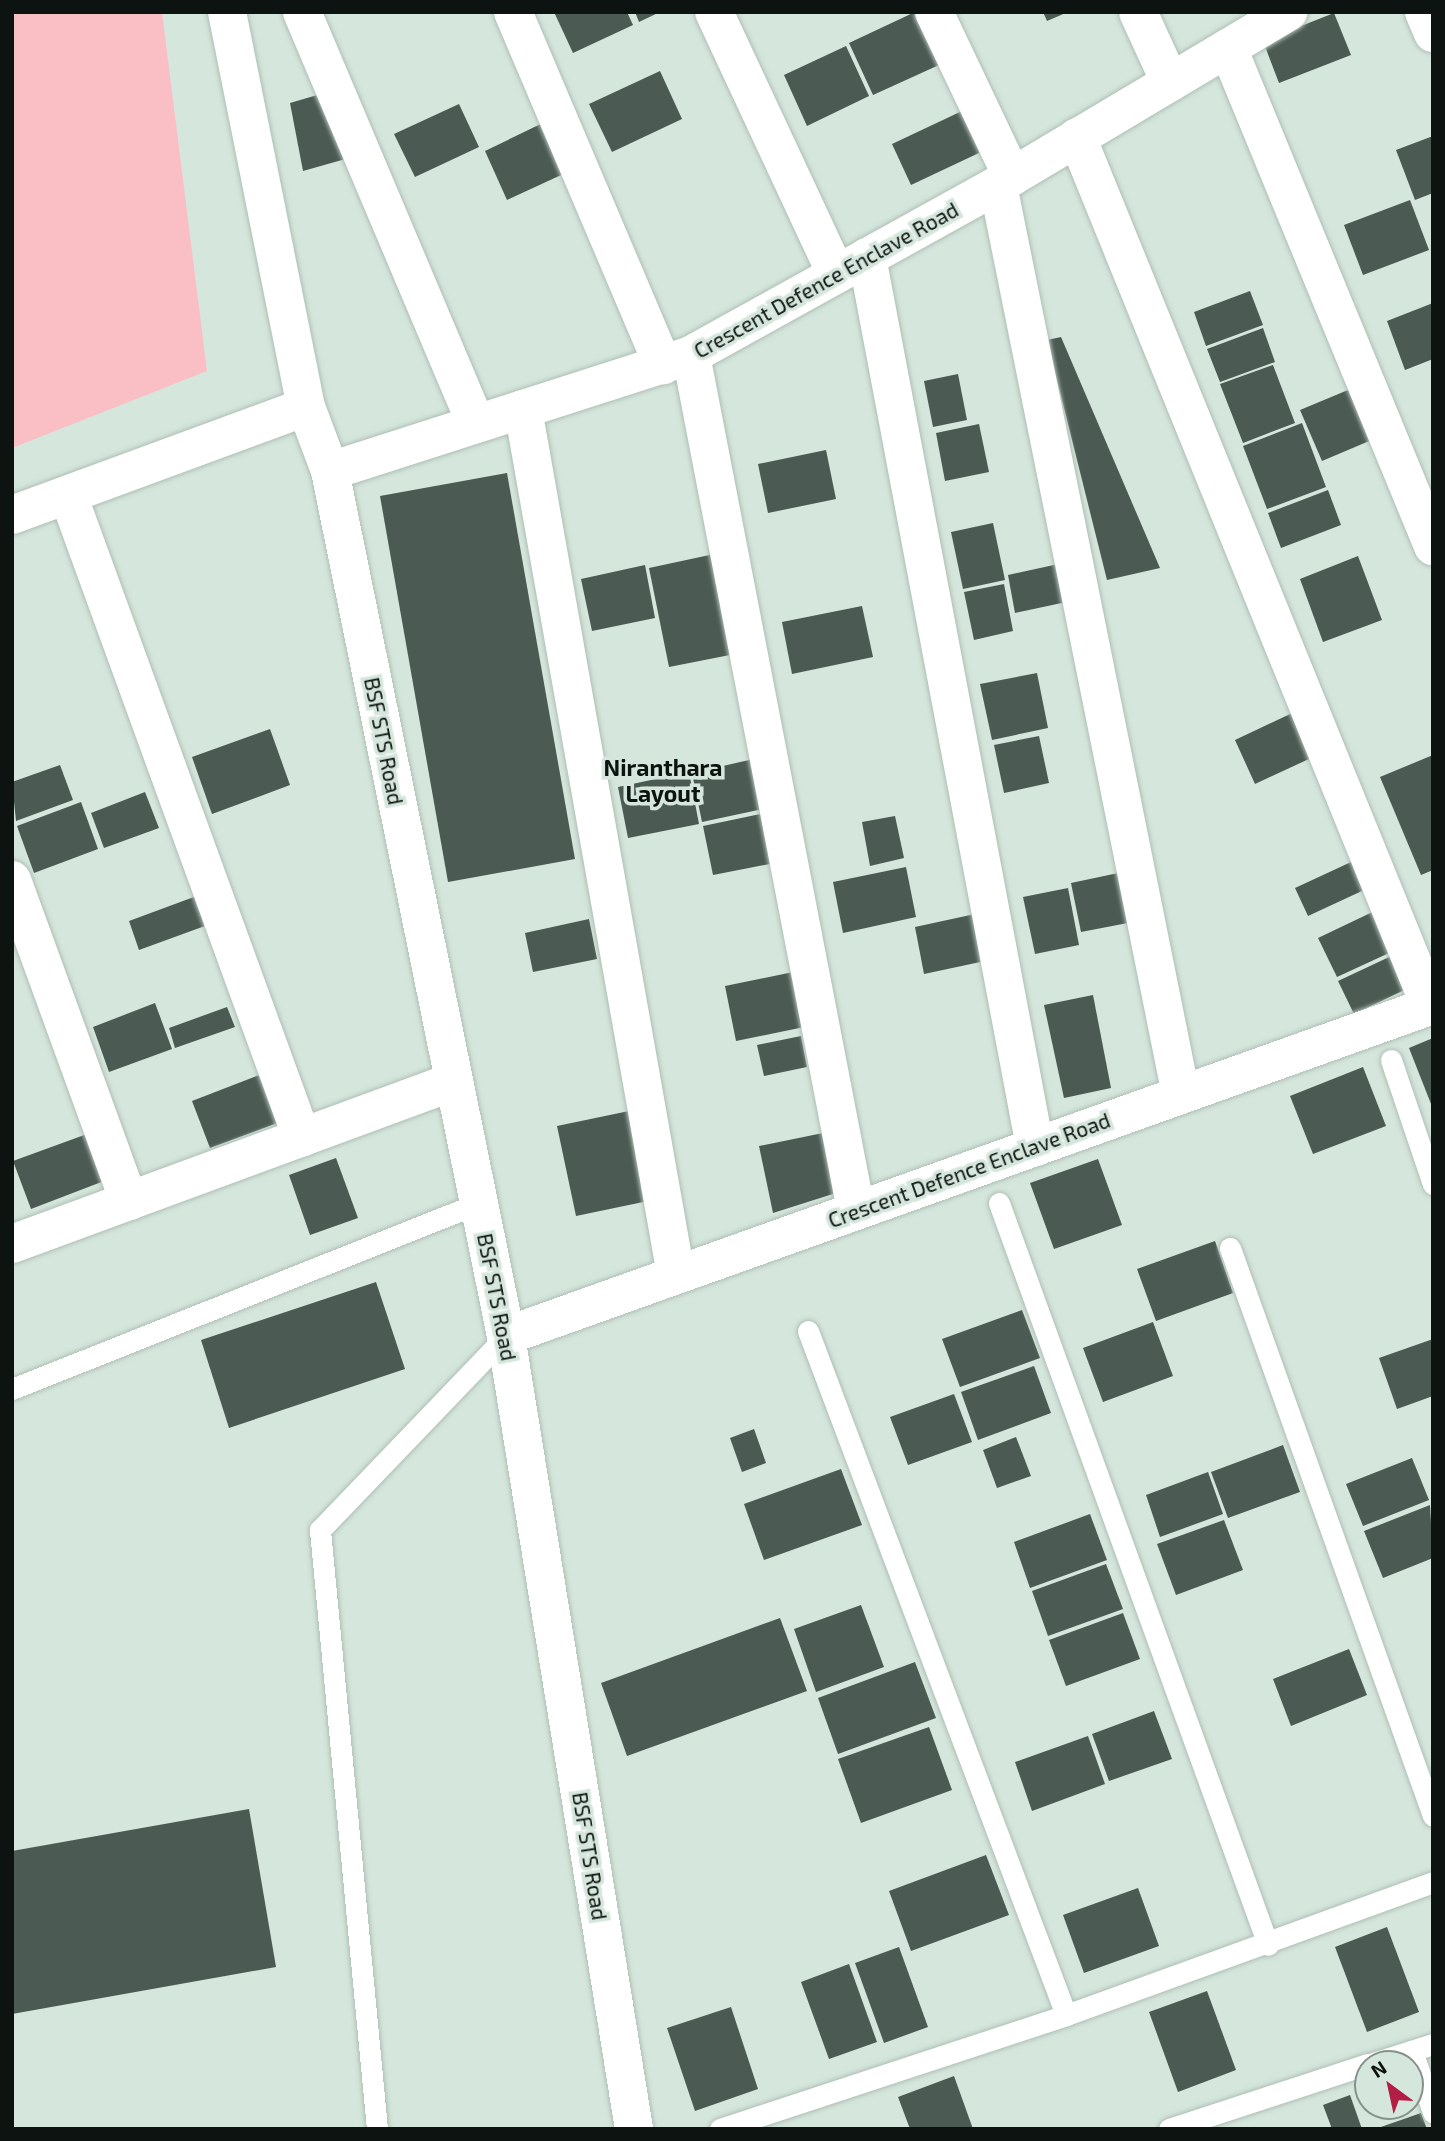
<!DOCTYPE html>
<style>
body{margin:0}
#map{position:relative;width:1445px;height:2141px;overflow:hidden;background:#d5e6dc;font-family:"Exo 2",sans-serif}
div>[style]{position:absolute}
.green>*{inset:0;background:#fabfc4}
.building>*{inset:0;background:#4b5a52}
.roads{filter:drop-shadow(0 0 2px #aebfb5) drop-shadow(0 0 2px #aebfb5)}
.service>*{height:21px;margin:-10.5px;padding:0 10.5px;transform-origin:10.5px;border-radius:10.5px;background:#fff}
.minor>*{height:38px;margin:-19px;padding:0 19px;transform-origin:19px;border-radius:19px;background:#fff}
span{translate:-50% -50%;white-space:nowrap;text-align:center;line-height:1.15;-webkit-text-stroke:7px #d5e6dc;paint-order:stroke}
.street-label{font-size:21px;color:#0d1310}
.neighbourhood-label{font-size:23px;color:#0d1310;font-weight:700}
.frame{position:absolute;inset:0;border:14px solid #0d1310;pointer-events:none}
.north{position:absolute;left:1354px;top:2050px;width:70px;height:70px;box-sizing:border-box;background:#d5e6dc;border:2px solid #85928a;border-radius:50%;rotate:327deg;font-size:19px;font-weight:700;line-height:28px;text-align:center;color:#0d1310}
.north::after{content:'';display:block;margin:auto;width:24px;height:32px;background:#b11f44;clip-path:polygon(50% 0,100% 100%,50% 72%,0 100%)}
</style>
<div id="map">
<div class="green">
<div style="clip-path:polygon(12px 12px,162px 12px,207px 371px,12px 448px)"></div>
</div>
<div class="building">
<div style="clip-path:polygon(554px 12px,627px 12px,633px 25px,573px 53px)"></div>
<div style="clip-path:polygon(635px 12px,660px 12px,639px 22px)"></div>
<div style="clip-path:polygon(915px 12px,939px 65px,873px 95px,849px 43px)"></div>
<div style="clip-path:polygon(1043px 12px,1068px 12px,1047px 21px)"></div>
<div style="clip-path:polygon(1334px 13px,1351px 55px,1279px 83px,1263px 41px)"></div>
<div style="clip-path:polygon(846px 46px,869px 96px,807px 126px,784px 75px)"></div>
<div style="clip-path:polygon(660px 71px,682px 119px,612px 152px,589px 104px)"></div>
<div style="clip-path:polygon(331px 91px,356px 156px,303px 171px,290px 103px)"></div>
<div style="clip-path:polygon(459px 104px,479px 147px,415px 177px,394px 134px)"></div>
<div style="clip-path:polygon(962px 111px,981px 152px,911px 185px,892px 144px)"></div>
<div style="clip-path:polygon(549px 120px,572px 170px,507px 200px,485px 151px)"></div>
<div style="clip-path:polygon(1433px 136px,1433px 193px,1415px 200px,1396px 150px)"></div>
<div style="clip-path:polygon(1410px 200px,1429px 250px,1363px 275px,1344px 225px)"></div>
<div style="clip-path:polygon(1250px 291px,1263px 325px,1206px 346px,1194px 312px)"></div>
<div style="clip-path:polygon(1433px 303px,1433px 359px,1405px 370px,1387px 321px)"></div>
<div style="clip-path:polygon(1263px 328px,1275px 362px,1220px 382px,1207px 349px)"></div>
<div style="clip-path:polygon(1061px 337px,1160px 568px,1107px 580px,1047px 340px)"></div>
<div style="clip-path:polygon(1273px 365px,1295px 423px,1243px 443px,1220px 384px)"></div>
<div style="clip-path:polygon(958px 374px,967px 420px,933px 427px,924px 381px)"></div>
<div style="clip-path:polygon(1360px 385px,1381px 436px,1322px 461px,1300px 410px)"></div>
<div style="clip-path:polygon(1302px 423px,1326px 487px,1267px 509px,1243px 446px)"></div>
<div style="clip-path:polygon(979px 424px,989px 472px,945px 481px,936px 433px)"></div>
<div style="clip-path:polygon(826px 450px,836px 499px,768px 513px,758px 464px)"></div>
<div style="clip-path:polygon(507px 473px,575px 859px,448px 882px,380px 496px)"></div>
<div style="clip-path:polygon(1328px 490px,1341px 525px,1281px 548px,1268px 513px)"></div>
<div style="clip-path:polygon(993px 523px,1005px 580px,963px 589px,951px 532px)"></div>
<div style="clip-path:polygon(719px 553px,740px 653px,669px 667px,649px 568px)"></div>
<div style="clip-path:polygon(1358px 556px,1382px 620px,1323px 642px,1300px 579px)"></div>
<div style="clip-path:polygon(1063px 563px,1071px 601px,1015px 613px,1008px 575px)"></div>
<div style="clip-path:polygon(645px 565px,655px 618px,592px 631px,581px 579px)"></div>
<div style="clip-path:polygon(1004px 584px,1013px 631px,974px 640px,964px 592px)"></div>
<div style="clip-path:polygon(862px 606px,873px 657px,792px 674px,782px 622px)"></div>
<div style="clip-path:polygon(1037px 673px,1048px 728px,992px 740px,980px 684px)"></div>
<div style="clip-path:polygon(1303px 708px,1324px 752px,1255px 784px,1235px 740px)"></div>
<div style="clip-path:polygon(270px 729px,290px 785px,212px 814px,192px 757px)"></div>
<div style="clip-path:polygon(1039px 736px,1049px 783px,1004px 793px,994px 745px)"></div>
<div style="clip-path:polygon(1433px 755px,1433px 870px,1421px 875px,1380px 777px)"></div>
<div style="clip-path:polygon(758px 758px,768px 808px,702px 822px,692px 773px)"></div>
<div style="clip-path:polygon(60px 765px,73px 800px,16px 821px,12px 782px)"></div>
<div style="clip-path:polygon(689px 772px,699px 824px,628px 838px,618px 787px)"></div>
<div style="clip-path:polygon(145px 792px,159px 828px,104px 848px,91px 813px)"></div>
<div style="clip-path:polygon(81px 802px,98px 849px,34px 873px,17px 826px)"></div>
<div style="clip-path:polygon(770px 812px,780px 862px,713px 875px,703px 826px)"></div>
<div style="clip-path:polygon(895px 816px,904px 858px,870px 866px,862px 822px)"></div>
<div style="clip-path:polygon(1364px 856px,1377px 884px,1308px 916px,1295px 888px)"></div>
<div style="clip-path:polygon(906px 867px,916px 917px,843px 933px,833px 882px)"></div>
<div style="clip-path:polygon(1123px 872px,1133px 922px,1081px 932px,1071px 883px)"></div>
<div style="clip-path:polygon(1068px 888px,1079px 945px,1035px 954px,1023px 897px)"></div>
<div style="clip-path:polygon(202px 894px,213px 923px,139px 950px,129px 921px)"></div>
<div style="clip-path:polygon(1383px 907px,1402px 947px,1337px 977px,1318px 938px)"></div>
<div style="clip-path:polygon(975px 914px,985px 961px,924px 974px,915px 927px)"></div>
<div style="clip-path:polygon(589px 919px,597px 959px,533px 972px,525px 933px)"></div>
<div style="clip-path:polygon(1402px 951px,1417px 984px,1354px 1014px,1338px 981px)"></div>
<div style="clip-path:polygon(798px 971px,809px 1026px,736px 1041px,725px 986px)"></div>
<div style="clip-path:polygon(1093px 995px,1111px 1088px,1064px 1098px,1044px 1005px)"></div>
<div style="clip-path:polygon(155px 1003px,172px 1049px,109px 1072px,93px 1027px)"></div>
<div style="clip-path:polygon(227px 1007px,235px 1027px,175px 1048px,169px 1028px)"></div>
<div style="clip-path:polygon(801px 1036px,807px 1067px,764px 1076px,757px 1045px)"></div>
<div style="clip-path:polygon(1433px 1038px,1433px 1109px,1409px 1048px)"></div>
<div style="clip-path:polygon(1363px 1067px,1386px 1126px,1313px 1154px,1290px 1096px)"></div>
<div style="clip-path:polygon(262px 1074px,280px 1122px,210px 1148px,192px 1101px)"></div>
<div style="clip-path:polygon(629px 1111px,648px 1201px,576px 1216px,557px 1126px)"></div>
<div style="clip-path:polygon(823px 1133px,836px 1193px,773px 1213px,759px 1146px)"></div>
<div style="clip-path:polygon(87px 1134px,104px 1181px,31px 1209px,13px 1161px)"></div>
<div style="clip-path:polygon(336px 1158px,358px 1218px,310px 1235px,289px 1175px)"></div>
<div style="clip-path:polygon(1098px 1159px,1122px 1225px,1054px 1249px,1030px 1183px)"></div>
<div style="clip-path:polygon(1215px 1241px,1233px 1293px,1156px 1321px,1137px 1269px)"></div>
<div style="clip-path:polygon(376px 1282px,405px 1369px,229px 1428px,201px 1340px)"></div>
<div style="clip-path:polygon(1022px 1310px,1040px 1358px,960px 1387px,942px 1339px)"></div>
<div style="clip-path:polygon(1153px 1322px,1173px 1376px,1103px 1402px,1083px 1348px)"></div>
<div style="clip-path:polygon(1433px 1339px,1433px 1396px,1397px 1409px,1379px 1358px)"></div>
<div style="clip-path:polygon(1034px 1366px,1051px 1413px,978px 1440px,961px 1392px)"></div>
<div style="clip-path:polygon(954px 1394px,972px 1442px,908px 1465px,890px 1417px)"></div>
<div style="clip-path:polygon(754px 1429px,766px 1463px,742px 1472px,730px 1438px)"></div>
<div style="clip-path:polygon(1016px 1437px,1031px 1476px,997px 1488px,983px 1450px)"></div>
<div style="clip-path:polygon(1283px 1445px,1300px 1492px,1228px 1518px,1211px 1472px)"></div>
<div style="clip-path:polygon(1412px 1458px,1429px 1500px,1363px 1526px,1346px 1484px)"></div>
<div style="clip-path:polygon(841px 1469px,862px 1525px,764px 1560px,744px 1504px)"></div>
<div style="clip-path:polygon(1208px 1472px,1223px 1514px,1160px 1537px,1146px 1495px)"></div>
<div style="clip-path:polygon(1430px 1505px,1433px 1558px,1383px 1578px,1364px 1531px)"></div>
<div style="clip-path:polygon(1090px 1514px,1107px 1560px,1030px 1588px,1014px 1542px)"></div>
<div style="clip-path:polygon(1224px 1520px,1243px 1570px,1176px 1595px,1157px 1544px)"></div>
<div style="clip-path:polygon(1106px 1564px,1123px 1609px,1048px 1636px,1032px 1591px)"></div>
<div style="clip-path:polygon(861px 1605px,884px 1667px,816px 1692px,794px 1629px)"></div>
<div style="clip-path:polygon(1123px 1613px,1140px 1659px,1066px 1686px,1049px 1640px)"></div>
<div style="clip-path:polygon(780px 1618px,807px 1691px,627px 1756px,601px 1683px)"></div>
<div style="clip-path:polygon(1349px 1649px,1367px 1695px,1291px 1726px,1273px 1679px)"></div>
<div style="clip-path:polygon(915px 1662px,936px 1718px,838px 1754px,818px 1698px)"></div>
<div style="clip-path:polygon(1154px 1711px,1172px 1759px,1109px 1781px,1092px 1734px)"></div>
<div style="clip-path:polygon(929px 1727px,952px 1790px,861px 1823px,838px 1759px)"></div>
<div style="clip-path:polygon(1088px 1736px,1105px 1784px,1032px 1811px,1015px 1762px)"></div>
<div style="clip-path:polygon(249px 1809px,276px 1967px,12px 2014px,12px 1851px)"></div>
<div style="clip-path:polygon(986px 1855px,1009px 1915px,911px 1951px,889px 1891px)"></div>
<div style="clip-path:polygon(1138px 1888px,1159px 1946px,1084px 1973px,1063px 1915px)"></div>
<div style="clip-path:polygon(1387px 1927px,1419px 2012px,1367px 2032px,1335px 1947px)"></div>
<div style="clip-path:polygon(899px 1947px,928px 2027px,884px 2043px,855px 1963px)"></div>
<div style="clip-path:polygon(849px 1964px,877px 2042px,829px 2059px,801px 1982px)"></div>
<div style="clip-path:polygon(1207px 1991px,1236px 2070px,1178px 2092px,1149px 2012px)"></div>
<div style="clip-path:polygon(731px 2007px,758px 2089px,695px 2111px,667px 2028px)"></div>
<div style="clip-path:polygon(954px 2076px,973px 2129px,910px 2129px,898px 2097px)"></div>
<div style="clip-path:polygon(1350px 2095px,1362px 2129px,1332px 2129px,1323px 2105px)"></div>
<div style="clip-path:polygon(1421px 2113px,1427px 2129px,1378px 2129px,1378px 2128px)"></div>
</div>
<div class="roads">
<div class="service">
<div style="left:1391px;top:1060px;width:131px;rotate:71.3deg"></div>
<div style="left:999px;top:1203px;width:789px;rotate:70.07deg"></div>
<div style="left:1230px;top:1248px;width:603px;rotate:70.33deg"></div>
<div style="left:808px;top:1331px;width:731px;rotate:69.33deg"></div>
<div style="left:12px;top:1389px;width:503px;rotate:-21.72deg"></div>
<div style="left:1412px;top:2051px;width:65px;rotate:71deg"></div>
<div style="left:1370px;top:2064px;width:66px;rotate:-17.6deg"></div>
<div style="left:377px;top:2129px;width:602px;rotate:-95.44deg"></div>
<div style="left:320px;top:1530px;width:269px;rotate:-46.2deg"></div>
<div style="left:720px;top:2129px;width:364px;rotate:-18.2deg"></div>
<div style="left:1066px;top:2015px;width:390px;rotate:-19.9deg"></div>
<div style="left:1169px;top:2129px;width:209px;rotate:-18.1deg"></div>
</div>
<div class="minor">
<div style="left:227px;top:12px;width:403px;rotate:78.7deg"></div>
<div style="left:306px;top:407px;width:68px;rotate:69.4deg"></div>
<div style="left:330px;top:471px;width:883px;rotate:78.5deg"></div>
<div style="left:506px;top:1336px;width:803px;rotate:80.83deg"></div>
<div style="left:302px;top:12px;width:447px;rotate:67.1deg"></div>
<div style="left:513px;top:12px;width:384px;rotate:67deg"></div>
<div style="left:714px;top:12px;width:289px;rotate:65deg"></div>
<div style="left:934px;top:12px;width:182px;rotate:64.6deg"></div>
<div style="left:1138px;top:12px;width:77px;rotate:65.4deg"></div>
<div style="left:1424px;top:12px;width:23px;rotate:67deg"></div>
<div style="left:1228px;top:48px;width:539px;rotate:67.63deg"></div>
<div style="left:1077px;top:137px;width:938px;rotate:67.89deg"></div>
<div style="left:998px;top:185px;width:928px;rotate:78.63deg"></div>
<div style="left:867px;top:257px;width:906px;rotate:79.31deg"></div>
<div style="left:691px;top:355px;width:871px;rotate:79.08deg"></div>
<div style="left:523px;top:409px;width:879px;rotate:79.98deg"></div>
<div style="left:330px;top:471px;width:379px;rotate:-17.8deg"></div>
<div style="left:691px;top:355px;width:351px;rotate:-29deg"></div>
<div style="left:998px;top:185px;width:338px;rotate:-30.8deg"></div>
<div style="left:68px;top:495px;width:684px;rotate:70deg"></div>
<div style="left:12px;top:515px;width:313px;rotate:-20.2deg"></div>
<div style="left:12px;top:880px;width:342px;rotate:70deg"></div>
<div style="left:12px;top:1244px;width:470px;rotate:-20.2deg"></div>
<div style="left:506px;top:1336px;width:984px;rotate:-19.65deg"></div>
</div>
</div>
<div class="street-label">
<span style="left:826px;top:280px;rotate:-29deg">Crescent Defence Enclave Road</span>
<span style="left:384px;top:741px;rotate:79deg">BSF STS Road</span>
<span style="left:969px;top:1170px;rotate:-20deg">Crescent Defence Enclave Road</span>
<span style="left:497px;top:1297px;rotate:79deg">BSF STS Road</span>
<span style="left:590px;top:1856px;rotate:81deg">BSF STS Road</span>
</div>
<div class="neighbourhood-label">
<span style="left:663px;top:780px">Niranthara<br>Layout</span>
</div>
<div class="frame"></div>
<div class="north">N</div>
</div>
